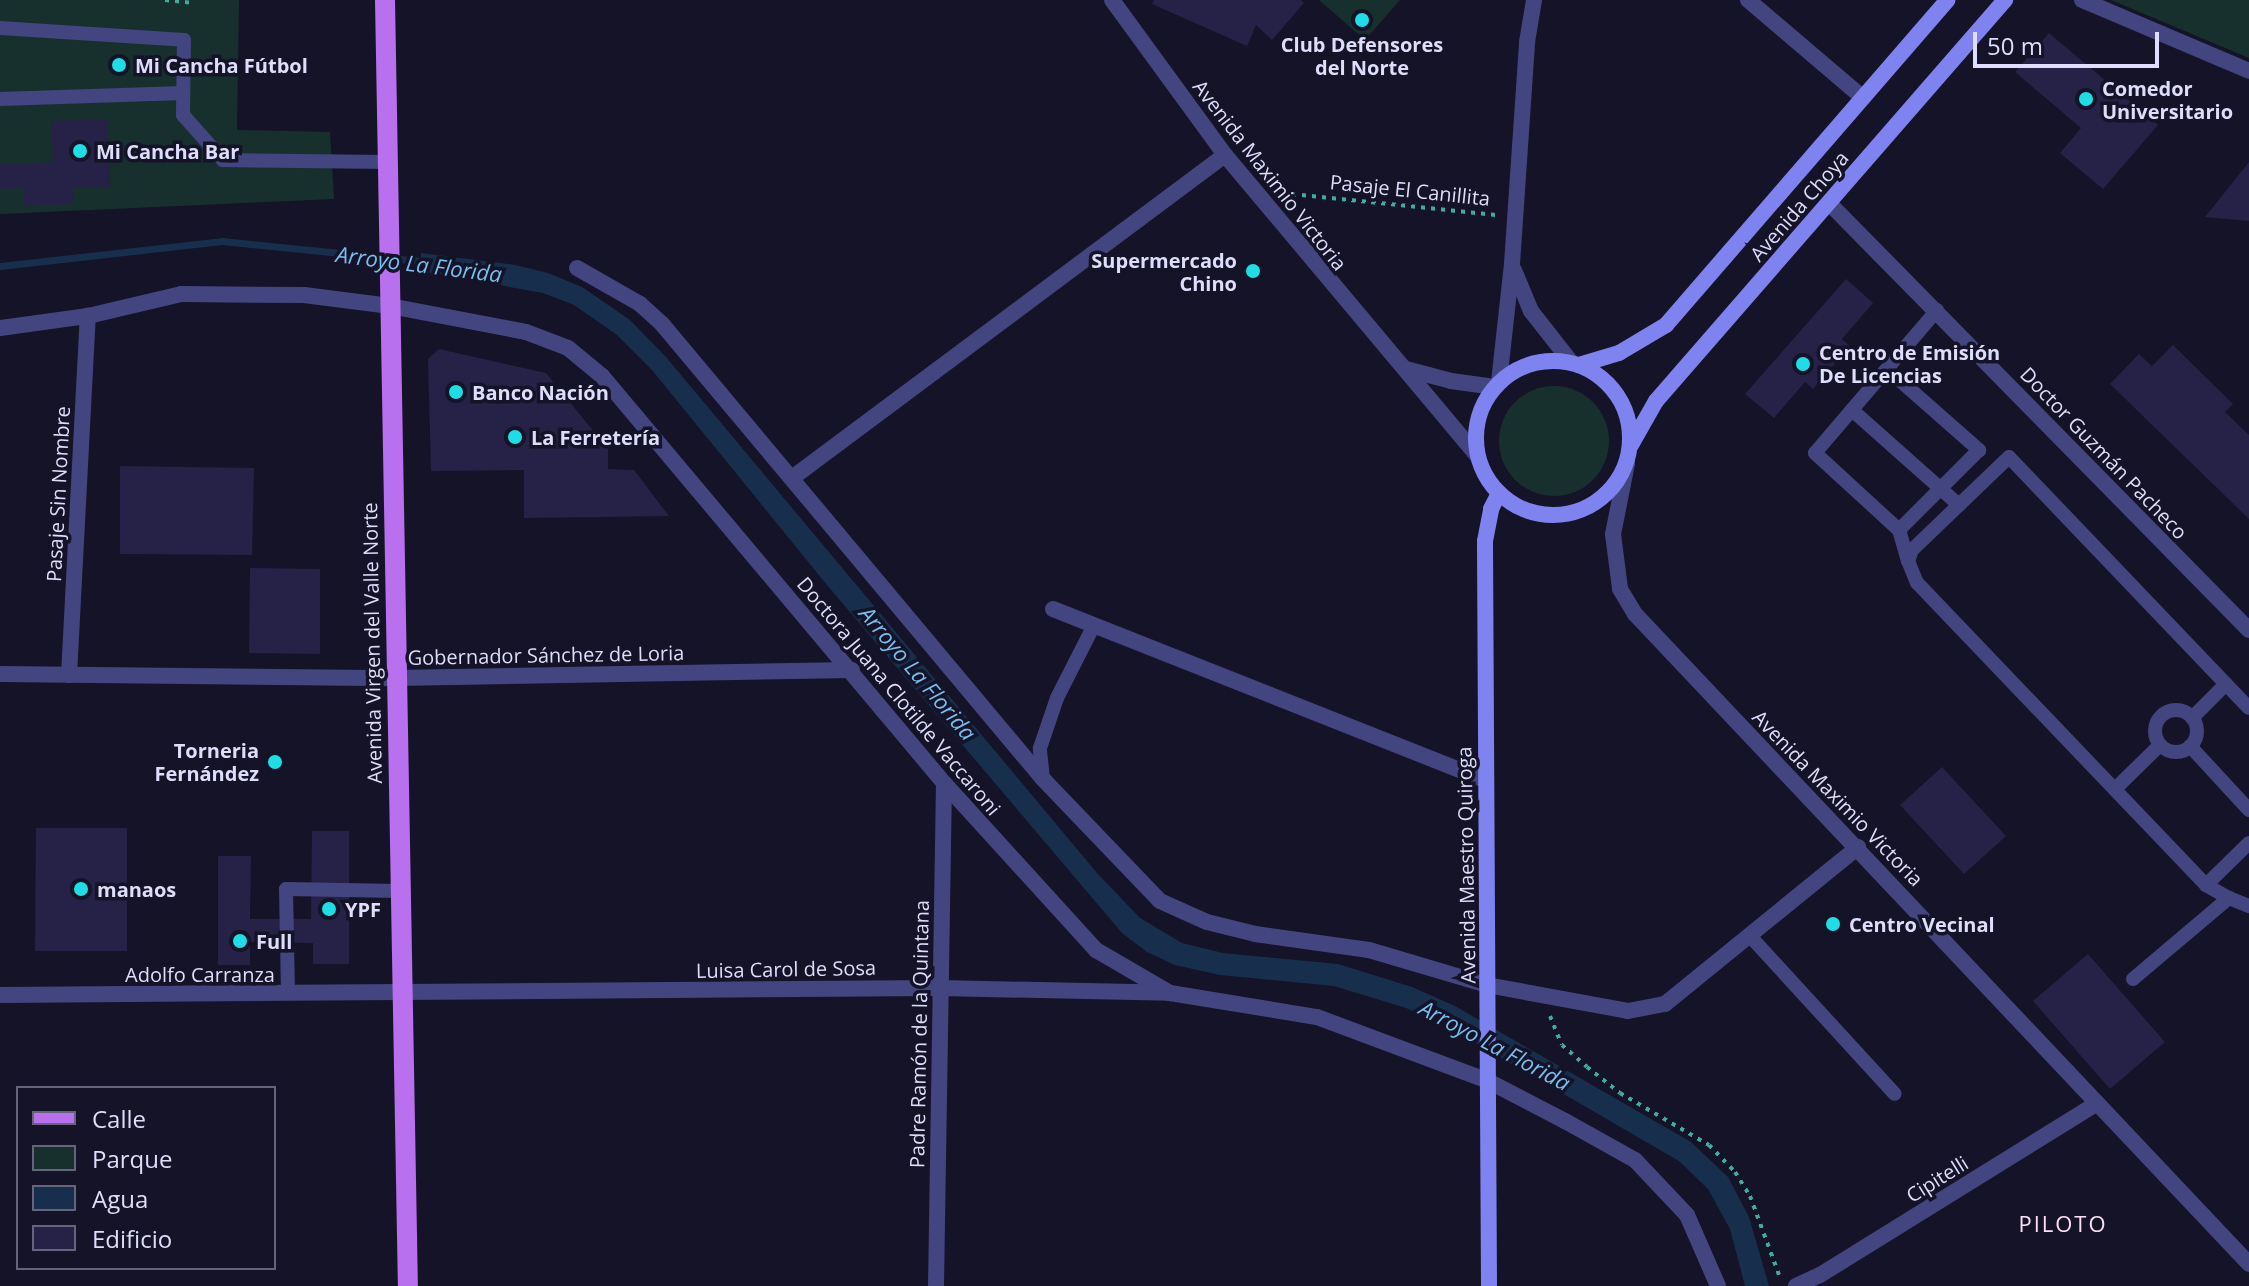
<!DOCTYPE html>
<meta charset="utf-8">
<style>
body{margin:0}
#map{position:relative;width:2249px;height:1286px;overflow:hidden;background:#151327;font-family:"Open Sans",sans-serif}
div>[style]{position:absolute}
.green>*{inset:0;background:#17302e}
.round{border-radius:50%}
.water>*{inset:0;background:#172f4c}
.stream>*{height:7px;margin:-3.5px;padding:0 3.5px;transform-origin:3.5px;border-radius:3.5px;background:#172f4c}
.building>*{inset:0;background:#262146}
.path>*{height:4px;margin-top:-2px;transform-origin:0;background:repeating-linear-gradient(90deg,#3eada0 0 4px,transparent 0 10px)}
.service>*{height:14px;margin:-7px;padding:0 7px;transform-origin:7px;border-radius:7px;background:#434580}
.service>.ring{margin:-7px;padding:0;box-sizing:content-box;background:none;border:14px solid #434580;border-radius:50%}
.minor>*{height:16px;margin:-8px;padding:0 8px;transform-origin:8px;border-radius:8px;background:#434580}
.secondary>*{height:16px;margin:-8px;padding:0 8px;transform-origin:8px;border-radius:8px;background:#7f83f0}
.secondary>.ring{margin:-8px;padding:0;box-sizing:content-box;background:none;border:16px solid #7f83f0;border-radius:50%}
.primary>*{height:20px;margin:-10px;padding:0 10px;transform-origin:10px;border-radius:10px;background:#b870ee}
.dots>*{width:22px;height:22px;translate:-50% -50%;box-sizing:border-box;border:4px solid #151327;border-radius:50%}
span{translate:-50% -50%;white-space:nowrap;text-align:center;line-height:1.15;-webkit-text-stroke:7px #151327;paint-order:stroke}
.poi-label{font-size:20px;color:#deddfb;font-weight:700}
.left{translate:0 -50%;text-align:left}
.right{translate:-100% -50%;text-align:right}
.street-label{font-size:20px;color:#deddfb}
.water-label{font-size:22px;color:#77bfef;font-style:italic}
.neighbourhood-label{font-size:22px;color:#fbdff3;letter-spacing:2px}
.legend{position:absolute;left:16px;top:1086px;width:260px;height:184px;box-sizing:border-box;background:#151327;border:2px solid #65647c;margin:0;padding:10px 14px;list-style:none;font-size:24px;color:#deddfb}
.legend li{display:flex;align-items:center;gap:16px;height:40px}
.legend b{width:40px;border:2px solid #65647c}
.scale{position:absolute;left:1973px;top:32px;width:186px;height:36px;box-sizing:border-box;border:4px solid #deddfb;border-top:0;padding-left:10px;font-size:24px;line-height:28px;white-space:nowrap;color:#deddfb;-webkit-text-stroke:6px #151327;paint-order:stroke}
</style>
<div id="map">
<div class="green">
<div style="clip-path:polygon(0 0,239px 0,237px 130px,330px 132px,334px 199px,0 214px)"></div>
<div style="clip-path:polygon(1319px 0,1400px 0,1365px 40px)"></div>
<div style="clip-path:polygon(2111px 0,2249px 0,2249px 58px)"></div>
<div class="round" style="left:1499px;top:386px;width:110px;height:110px"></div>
</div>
<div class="water">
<div style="clip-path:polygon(421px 253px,515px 265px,548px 273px,582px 287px,630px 320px,666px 357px,1097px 873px,1140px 918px,1182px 943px,1223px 953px,1338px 964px,1412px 987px,1455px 1006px,1691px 1142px,1728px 1177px,1749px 1217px,1769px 1286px,1745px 1286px,1730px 1229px,1708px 1189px,1679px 1161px,1448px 1027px,1406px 1008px,1334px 986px,1220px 975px,1175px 965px,1147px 952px,1122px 933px,827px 585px,652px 370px,617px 335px,574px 305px,543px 293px,420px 271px)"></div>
</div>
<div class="stream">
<div style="left:0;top:266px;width:223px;rotate:-6.4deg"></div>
<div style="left:222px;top:241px;width:206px;rotate:5.8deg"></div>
</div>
<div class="building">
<div style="clip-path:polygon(1154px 0,1301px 0,1304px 3px,1272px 40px,1256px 25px,1247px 46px,1152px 4px)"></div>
<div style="clip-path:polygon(2049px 33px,2158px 125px,2103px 189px,2060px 153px,2081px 128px,2015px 72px)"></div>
<div style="clip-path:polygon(107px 119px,110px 187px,73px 188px,74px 204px,24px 206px,23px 188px,0 189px,0 164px,53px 162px,51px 121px)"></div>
<div style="clip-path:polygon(2249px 162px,2249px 221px,2205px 217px)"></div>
<div style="clip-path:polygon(1846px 279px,1873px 303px,1842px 339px,1850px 346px,1813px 389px,1805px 382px,1774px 418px,1745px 394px)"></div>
<div style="clip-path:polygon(2173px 345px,2233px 404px,2225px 412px,2249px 435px,2249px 519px,2110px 384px,2139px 354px,2152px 366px)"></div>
<div style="clip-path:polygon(439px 349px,546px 373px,608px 449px,608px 469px,634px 470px,669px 516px,524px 518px,524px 470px,431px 471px,428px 359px)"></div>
<div style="clip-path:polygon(120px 466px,254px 468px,252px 555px,120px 554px)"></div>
<div style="clip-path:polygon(250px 568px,320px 569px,320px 654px,249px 653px)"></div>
<div style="clip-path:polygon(1942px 767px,2006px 836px,1964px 874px,1900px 805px)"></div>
<div style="clip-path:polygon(36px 828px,127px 828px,127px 951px,35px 951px)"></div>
<div style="clip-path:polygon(312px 831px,349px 831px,349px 964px,313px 964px,313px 943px,250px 942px,250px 965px,218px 965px,218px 856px,251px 856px,250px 919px,311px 919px)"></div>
<div style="clip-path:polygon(2088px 954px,2165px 1042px,2110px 1089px,2033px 1001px)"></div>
</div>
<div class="path">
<div style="left:165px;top:0;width:30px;rotate:6deg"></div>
<div style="left:1282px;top:193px;width:215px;rotate:5.9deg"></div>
<div style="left:1550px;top:1016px;width:31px;rotate:68deg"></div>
<div style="left:1562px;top:1045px;width:33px;rotate:41deg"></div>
<div style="left:1587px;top:1067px;width:42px;rotate:38.2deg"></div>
<div style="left:1620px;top:1093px;width:103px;rotate:30.3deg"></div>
<div style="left:1709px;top:1145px;width:37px;rotate:46deg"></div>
<div style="left:1735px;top:1172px;width:28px;rotate:58deg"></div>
<div style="left:1750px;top:1196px;width:84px;rotate:69.8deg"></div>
</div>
<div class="service">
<div style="left:0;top:28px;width:184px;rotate:3.7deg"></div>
<div style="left:184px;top:40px;width:75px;rotate:90.8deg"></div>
<div style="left:183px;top:115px;width:60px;rotate:48.4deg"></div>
<div style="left:223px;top:160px;width:165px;rotate:0.7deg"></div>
<div style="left:0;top:99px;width:183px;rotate:-1.9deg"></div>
<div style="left:1887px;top:369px;width:123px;rotate:41.4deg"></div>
<div style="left:1979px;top:450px;width:113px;rotate:135deg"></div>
<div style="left:1852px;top:410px;width:143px;rotate:41.6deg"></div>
<div style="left:1908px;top:561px;width:32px;rotate:-106deg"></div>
<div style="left:1899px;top:530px;width:114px;rotate:-137.5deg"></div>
<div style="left:1815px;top:453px;width:188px;rotate:-49.5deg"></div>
<div class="ring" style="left:2155px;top:710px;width:28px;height:28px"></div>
<div style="left:2192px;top:718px;width:48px;rotate:-45deg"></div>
<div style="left:2190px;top:746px;width:87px;rotate:47.3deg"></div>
<div style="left:1043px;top:779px;width:31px;rotate:-96deg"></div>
<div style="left:1040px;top:748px;width:53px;rotate:-71.2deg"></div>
<div style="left:1057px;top:698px;width:82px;rotate:-63.1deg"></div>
<div style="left:2115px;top:789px;width:63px;rotate:-44.4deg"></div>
<div style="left:2206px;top:885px;width:60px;rotate:-44.3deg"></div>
<div style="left:2229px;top:898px;width:26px;rotate:-151deg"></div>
<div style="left:2206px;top:885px;width:418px;rotate:-133.7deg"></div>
<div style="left:1917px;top:583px;width:24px;rotate:-112deg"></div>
<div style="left:1908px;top:561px;width:12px;rotate:-70deg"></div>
<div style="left:1912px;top:550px;width:134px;rotate:-43.8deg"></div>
<div style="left:2009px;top:457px;width:347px;rotate:46.3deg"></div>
<div style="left:1750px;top:936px;width:214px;rotate:47.5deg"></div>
<div style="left:2133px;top:979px;width:126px;rotate:-40.2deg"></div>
<div style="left:2229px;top:898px;width:22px;rotate:22deg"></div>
<div style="left:288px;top:993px;width:104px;rotate:-91.1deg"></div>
<div style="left:286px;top:889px;width:114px;rotate:1deg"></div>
</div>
<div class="minor">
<div style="left:1112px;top:0;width:192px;rotate:53.9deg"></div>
<div style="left:1225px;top:155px;width:392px;rotate:50deg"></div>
<div style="left:1748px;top:0;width:151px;rotate:40.4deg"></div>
<div style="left:2082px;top:0;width:181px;rotate:23deg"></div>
<div style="left:1829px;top:203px;width:599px;rotate:45.47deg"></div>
<div style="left:577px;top:268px;width:73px;rotate:29.7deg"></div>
<div style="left:640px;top:304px;width:30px;rotate:42deg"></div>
<div style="left:662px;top:324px;width:593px;rotate:50.06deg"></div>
<div style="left:1043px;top:779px;width:169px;rotate:46.2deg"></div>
<div style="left:1160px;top:901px;width:51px;rotate:24.1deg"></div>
<div style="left:1207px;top:922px;width:49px;rotate:14deg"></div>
<div style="left:1255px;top:934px;width:115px;rotate:8deg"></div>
<div style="left:1369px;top:950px;width:123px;rotate:16.5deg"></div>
<div style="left:1487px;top:985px;width:143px;rotate:10.4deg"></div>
<div style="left:1628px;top:1011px;width:38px;rotate:-11deg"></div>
<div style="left:1665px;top:1004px;width:249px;rotate:-39.1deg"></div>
<div style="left:1514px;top:270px;width:44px;rotate:67.5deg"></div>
<div style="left:1531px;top:311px;width:65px;rotate:51.9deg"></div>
<div style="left:0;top:328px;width:89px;rotate:-7.8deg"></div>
<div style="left:88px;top:316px;width:96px;rotate:-13.3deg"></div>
<div style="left:181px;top:294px;width:123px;rotate:0.5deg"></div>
<div style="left:304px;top:295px;width:87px;rotate:7.3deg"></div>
<div style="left:390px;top:306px;width:138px;rotate:10.8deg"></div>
<div style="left:526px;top:332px;width:45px;rotate:20.9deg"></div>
<div style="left:568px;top:348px;width:44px;rotate:39.5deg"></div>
<div style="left:602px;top:376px;width:532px;rotate:49.96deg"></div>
<div style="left:944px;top:783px;width:226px;rotate:47.7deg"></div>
<div style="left:1096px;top:950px;width:86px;rotate:30.2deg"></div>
<div style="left:1170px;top:993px;width:149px;rotate:9.3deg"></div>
<div style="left:1317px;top:1017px;width:183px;rotate:20.5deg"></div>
<div style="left:1488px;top:1081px;width:87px;rotate:27.5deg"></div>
<div style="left:1565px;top:1121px;width:80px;rotate:29.1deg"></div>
<div style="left:1635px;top:1160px;width:76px;rotate:46.6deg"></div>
<div style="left:1687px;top:1215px;width:77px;rotate:66.4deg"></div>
<div style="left:1406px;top:369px;width:47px;rotate:14.9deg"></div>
<div style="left:1451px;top:381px;width:44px;rotate:7.8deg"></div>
<div style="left:1499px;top:382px;width:119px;rotate:-83.7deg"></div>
<div style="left:1512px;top:264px;width:223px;rotate:-86.1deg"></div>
<div style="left:1527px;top:42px;width:43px;rotate:-80.5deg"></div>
<div style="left:1627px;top:464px;width:71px;rotate:101.3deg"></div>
<div style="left:1613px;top:534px;width:55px;rotate:82.7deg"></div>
<div style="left:1620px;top:589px;width:29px;rotate:59deg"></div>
<div style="left:1635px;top:614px;width:894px;rotate:46.63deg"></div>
<div style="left:792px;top:478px;width:540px;rotate:-36.72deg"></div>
<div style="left:1053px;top:609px;width:464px;rotate:21.6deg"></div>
<div style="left:0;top:674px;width:396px;rotate:0.6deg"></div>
<div style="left:396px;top:678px;width:456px;rotate:-1deg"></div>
<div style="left:69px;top:675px;width:360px;rotate:-87deg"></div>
<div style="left:0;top:995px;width:939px;rotate:-0.43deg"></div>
<div style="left:939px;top:988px;width:230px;rotate:1.2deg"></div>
<div style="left:936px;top:1286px;width:503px;rotate:-89.09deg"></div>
<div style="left:1796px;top:1286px;width:26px;rotate:-25deg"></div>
<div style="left:1820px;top:1275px;width:326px;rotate:-31.8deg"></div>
</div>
<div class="secondary">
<div class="ring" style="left:1476px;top:361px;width:138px;height:138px"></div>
<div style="left:1579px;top:365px;width:42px;rotate:-16.7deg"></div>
<div style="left:1619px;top:353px;width:55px;rotate:-30.8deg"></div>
<div style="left:1666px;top:325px;width:430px;rotate:-49.1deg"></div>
<div style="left:1631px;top:445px;width:51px;rotate:-60.4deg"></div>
<div style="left:1656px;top:401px;width:532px;rotate:-48.97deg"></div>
<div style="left:1489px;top:1286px;width:745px;rotate:-90.31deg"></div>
<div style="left:1485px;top:541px;width:33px;rotate:-79deg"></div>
<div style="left:1491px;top:509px;width:18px;rotate:-63deg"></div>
</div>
<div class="primary">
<div style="left:385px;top:0;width:1286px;rotate:88.98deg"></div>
</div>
<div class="dots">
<div style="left:1362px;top:20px;background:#1fdde5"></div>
<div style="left:119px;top:65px;background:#1fdde5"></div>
<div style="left:2086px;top:99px;background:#1fdde5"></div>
<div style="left:80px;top:151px;background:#1fdde5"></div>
<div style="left:1253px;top:271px;background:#1fdde5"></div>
<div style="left:1803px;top:364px;background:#1fdde5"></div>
<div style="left:456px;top:392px;background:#1fdde5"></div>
<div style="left:515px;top:437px;background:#1fdde5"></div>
<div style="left:275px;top:762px;background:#1fdde5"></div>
<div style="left:81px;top:889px;background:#1fdde5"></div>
<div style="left:329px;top:909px;background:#1fdde5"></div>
<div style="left:1833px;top:924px;background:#1fdde5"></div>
<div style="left:240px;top:941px;background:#1fdde5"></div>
</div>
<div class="poi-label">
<span style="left:1362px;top:56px">Club Defensores<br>del Norte</span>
<span class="left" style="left:135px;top:65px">Mi Cancha Fútbol</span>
<span class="left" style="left:2102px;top:100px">Comedor<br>Universitario</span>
<span class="left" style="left:96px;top:151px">Mi Cancha Bar</span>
<span class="right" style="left:1237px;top:272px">Supermercado<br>Chino</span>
<span class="left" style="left:1819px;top:364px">Centro de Emisión<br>De Licencias</span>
<span class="left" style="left:472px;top:392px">Banco Nación</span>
<span class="left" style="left:531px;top:437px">La Ferretería</span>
<span class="right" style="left:259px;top:762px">Torneria<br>Fernández</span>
<span class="left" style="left:97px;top:889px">manaos</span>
<span class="left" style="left:345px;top:909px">YPF</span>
<span class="left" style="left:1849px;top:924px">Centro Vecinal</span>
<span class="left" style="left:256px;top:941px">Full</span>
</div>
<div class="street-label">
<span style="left:1270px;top:175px;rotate:52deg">Avenida Maximio Victoria</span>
<span style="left:1410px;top:190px;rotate:6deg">Pasaje El Canillita</span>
<span style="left:1799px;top:206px;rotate:-49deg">Avenida Choya</span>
<span style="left:2104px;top:453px;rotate:46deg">Doctor Guzmán Pacheco</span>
<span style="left:58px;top:494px;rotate:-87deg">Pasaje Sin Nombre</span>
<span style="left:372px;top:643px;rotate:-91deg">Avenida Virgen del Valle Norte</span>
<span style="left:546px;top:655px;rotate:-1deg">Gobernador Sánchez de Loria</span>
<span style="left:899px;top:696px;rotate:50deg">Doctora Juana Clotilde Vaccaroni</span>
<span style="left:1838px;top:798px;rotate:46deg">Avenida Maximio Victoria</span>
<span style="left:1466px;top:865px;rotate:-91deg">Avenida Maestro Quiroga</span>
<span style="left:786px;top:969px;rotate:-1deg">Luisa Carol de Sosa</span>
<span style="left:200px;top:974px">Adolfo Carranza</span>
<span style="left:919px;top:1034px;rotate:-89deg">Padre Ramón de la Quintana</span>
<span style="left:1937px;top:1179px;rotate:-32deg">Cipitelli</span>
</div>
<div class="water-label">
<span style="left:419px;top:264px;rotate:7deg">Arroyo La Florida</span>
<span style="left:918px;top:673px;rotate:50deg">Arroyo La Florida</span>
<span style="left:1495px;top:1045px;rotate:28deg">Arroyo La Florida</span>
</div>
<div class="neighbourhood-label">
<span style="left:2063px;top:1224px">PILOTO</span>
</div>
<ul class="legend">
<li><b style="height:10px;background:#b870ee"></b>Calle</li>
<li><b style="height:22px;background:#17302e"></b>Parque</li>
<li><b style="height:22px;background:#172f4c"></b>Agua</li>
<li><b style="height:22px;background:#262146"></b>Edificio</li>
</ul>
<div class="scale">50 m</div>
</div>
